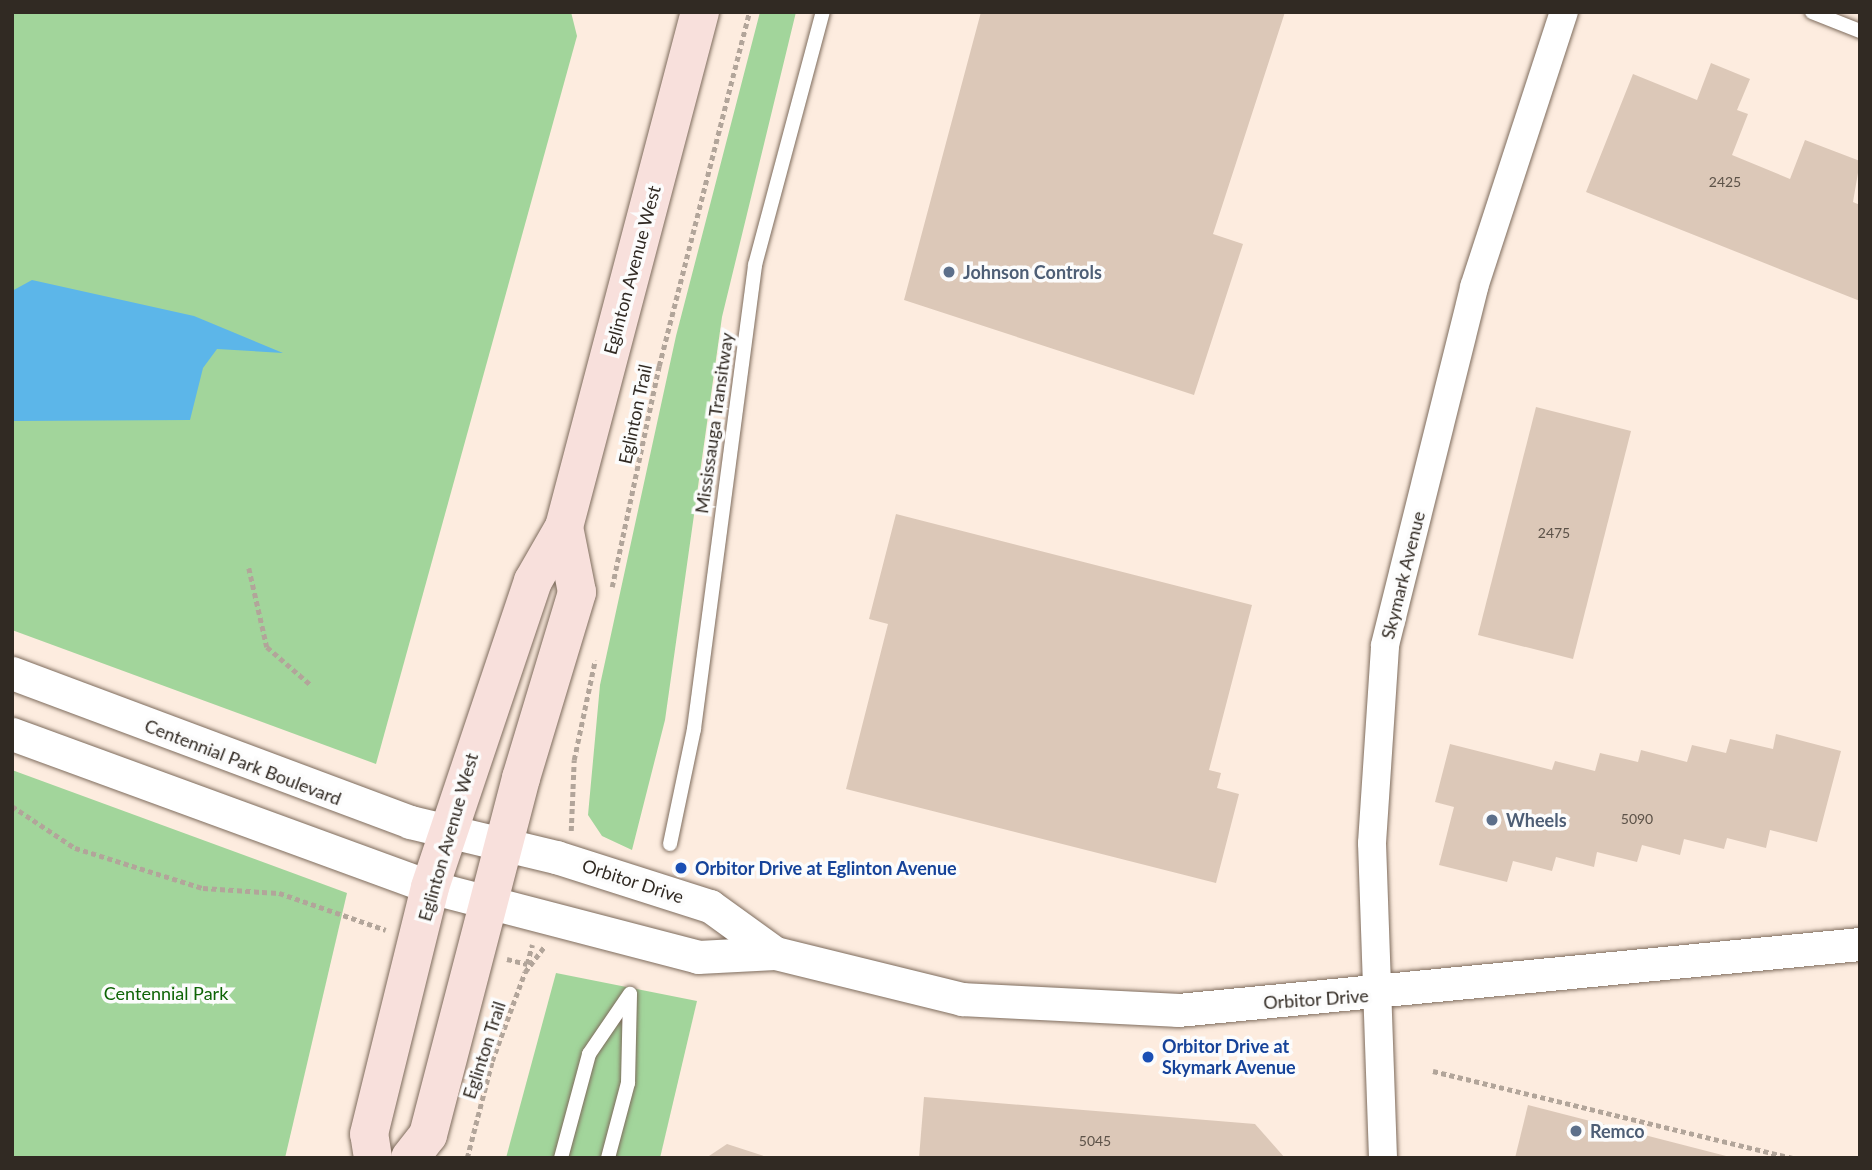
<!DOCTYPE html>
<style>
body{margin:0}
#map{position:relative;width:1872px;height:1170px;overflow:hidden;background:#fdecdf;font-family:Lato,sans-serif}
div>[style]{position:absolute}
.green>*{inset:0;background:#a2d59b}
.water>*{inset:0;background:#5cb6e9}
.building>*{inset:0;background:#dcc8b8}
.path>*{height:4.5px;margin-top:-2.25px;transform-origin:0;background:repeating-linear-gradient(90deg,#b2a59a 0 5px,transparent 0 8.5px)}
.roads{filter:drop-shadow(0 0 2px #7e6c5d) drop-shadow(0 0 2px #7e6c5d)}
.service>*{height:14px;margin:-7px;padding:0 7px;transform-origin:7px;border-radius:7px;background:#fff}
.minor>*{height:28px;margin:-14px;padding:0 14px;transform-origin:14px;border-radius:14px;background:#fff}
.tertiary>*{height:33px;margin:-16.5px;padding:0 16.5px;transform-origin:16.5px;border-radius:16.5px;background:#fff}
.primary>*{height:38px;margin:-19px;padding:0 19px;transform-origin:19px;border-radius:19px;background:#f8e0dc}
.dots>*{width:19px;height:19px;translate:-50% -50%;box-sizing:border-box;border:4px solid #fcfcfc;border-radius:50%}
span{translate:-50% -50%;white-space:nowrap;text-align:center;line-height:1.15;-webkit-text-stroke:7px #fcfcfc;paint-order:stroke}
.number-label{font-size:14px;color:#5c5248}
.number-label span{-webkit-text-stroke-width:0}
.street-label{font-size:18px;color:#312a23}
.service-label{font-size:18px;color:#4e5e75;font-weight:700}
.left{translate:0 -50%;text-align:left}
.transit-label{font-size:18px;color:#164399;font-weight:700}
.park-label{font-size:18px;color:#0f6406}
.frame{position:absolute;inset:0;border:14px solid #312a23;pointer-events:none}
</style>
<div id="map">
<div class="green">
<div style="clip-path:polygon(12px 12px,571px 12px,577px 36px,376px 764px,12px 630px)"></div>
<div style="clip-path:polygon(760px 12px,796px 12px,722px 317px,665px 720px,632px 850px,602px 836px,588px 815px,600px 685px,676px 336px)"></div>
<div style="clip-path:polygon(12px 770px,347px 893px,285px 1158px,12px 1158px)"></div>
<div style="clip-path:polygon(556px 973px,697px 1001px,660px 1158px,506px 1158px)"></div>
</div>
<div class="water">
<div style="clip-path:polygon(32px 280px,194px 316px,283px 353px,217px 349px,203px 368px,190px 420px,14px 421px,12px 291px)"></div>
</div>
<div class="building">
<div style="clip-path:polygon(981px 12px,1285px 12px,1213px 234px,1243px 244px,1194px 395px,904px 300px)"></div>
<div style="clip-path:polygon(1711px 63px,1750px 79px,1737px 110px,1748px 114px,1732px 155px,1790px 179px,1805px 140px,1860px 161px,1853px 202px,1860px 205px,1860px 301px,1586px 192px,1633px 74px,1697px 100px)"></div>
<div style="clip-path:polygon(1536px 407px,1631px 431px,1573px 659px,1478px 635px)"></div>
<div style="clip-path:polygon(896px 514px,1252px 605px,1209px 770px,1221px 773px,1217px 788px,1239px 794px,1216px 883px,846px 789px,888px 624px,869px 619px)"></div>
<div style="clip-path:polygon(1776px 734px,1841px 751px,1817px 842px,1770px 830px,1766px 848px,1727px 838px,1724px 849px,1684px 839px,1680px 855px,1642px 845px,1637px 862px,1597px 852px,1594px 867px,1556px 857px,1552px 871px,1513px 861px,1507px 882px,1439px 865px,1454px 807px,1435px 802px,1450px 744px,1552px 770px,1555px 761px,1595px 771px,1600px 753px,1638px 762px,1641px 750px,1687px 762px,1692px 745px,1726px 753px,1730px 739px,1773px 749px)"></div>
<div style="clip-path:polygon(924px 1097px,1255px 1124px,1285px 1158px,919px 1158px)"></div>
<div style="clip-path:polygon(1528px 1105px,1730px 1157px,1730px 1158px,1515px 1158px)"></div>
<div style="clip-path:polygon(727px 1144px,767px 1157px,767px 1158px,706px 1158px)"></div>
</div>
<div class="path">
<div style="left:249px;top:568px;width:81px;rotate:77.2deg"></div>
<div style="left:267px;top:647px;width:58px;rotate:40.8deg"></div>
<div style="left:612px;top:587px;width:226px;rotate:-78deg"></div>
<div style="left:659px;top:366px;width:365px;rotate:-75.7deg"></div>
<div style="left:12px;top:806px;width:76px;rotate:33.7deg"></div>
<div style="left:75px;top:848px;width:134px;rotate:17.4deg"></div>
<div style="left:203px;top:888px;width:76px;rotate:3.8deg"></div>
<div style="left:279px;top:893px;width:113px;rotate:19.1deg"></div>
<div style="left:571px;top:831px;width:71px;rotate:-87.6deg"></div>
<div style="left:574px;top:760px;width:102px;rotate:-78.1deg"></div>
<div style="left:507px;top:959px;width:21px;rotate:14deg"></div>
<div style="left:527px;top:964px;width:20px;rotate:-75deg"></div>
<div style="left:1433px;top:1071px;width:370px;rotate:13.6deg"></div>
<div style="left:467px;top:1158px;width:100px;rotate:-75.5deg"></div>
<div style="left:492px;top:1061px;width:95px;rotate:-69.7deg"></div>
<div style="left:525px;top:972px;width:31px;rotate:-53deg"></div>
</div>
<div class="roads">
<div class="service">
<div style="left:1812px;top:12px;width:52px;rotate:21.6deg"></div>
<div style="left:670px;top:844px;width:117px;rotate:-78.2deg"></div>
<div style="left:694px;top:729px;width:468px;rotate:-82.5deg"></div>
<div style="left:755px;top:265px;width:262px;rotate:-75deg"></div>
<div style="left:561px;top:1158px;width:108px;rotate:-74.9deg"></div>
<div style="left:589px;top:1054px;width:73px;rotate:-55.7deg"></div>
<div style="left:608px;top:1158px;width:78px;rotate:-75.1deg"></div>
<div style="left:628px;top:1083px;width:87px;rotate:-88.7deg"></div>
</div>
<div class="minor">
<div style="left:1383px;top:1158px;width:315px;rotate:-92deg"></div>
<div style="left:1372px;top:843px;width:198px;rotate:-86.2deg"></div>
<div style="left:1385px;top:645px;width:369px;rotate:-76deg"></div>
<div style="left:1474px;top:287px;width:289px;rotate:-71.9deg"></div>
</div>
<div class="tertiary">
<div style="left:12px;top:673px;width:425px;rotate:20.5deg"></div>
<div style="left:410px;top:822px;width:150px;rotate:13.5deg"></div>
<div style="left:556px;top:857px;width:162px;rotate:17.7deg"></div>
<div style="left:710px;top:906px;width:80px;rotate:35.9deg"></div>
<div style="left:775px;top:953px;width:193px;rotate:13.8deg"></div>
<div style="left:962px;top:999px;width:216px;rotate:2.9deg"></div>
<div style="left:1178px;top:1010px;width:685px;rotate:-5.53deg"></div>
<div style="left:12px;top:734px;width:445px;rotate:20.1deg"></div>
<div style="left:430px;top:887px;width:277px;rotate:14.6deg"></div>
<div style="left:698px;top:957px;width:77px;rotate:-3deg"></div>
</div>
<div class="primary">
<div style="left:373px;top:1158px;width:24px;rotate:-99deg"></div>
<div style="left:369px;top:1134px;width:254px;rotate:-76.1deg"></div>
<div style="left:430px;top:887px;width:323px;rotate:-71.4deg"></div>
<div style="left:533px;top:581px;width:62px;rotate:-60.1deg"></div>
<div style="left:564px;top:527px;width:533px;rotate:-75.21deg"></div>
<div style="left:410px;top:1158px;width:29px;rotate:-52deg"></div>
<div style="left:428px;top:1135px;width:369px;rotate:-75.4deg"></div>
<div style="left:521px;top:778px;width:194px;rotate:-73.2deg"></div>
<div style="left:577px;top:592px;width:66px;rotate:-101.3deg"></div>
</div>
</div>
<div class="dots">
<div style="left:949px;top:272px;background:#5c6f8a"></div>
<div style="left:1492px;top:820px;background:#5c6f8a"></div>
<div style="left:681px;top:868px;background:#1a4fb4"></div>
<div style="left:1148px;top:1057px;background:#1a4fb4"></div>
<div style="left:1576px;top:1131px;background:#5c6f8a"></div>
</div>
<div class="number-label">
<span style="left:1725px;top:182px">2425</span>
<span style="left:1554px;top:533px">2475</span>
<span style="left:1637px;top:819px">5090</span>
<span style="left:1095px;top:1141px">5045</span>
</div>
<div class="street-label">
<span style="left:632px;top:270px;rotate:-75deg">Eglinton Avenue West</span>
<span style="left:635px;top:414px;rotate:-78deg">Eglinton Trail</span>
<span style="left:714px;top:423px;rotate:-82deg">Mississauga Transitway</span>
<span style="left:1403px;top:575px;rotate:-76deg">Skymark Avenue</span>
<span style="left:243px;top:762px;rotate:21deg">Centennial Park Boulevard</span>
<span style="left:448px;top:837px;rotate:-74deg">Eglinton Avenue West</span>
<span style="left:633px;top:881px;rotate:18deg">Orbitor Drive</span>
<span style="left:1316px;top:999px;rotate:-4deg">Orbitor Drive</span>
<span style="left:484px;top:1050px;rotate:-72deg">Eglinton Trail</span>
</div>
<div class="service-label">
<span class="left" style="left:963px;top:272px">Johnson Controls</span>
<span class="left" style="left:1506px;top:820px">Wheels</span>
<span class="left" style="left:1590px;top:1131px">Remco</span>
</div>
<div class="transit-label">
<span class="left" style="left:695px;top:868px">Orbitor Drive at Eglinton Avenue</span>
<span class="left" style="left:1162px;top:1057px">Orbitor Drive at<br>Skymark Avenue</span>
</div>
<div class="park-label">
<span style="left:166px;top:993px">Centennial Park</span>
</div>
<div class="frame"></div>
</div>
